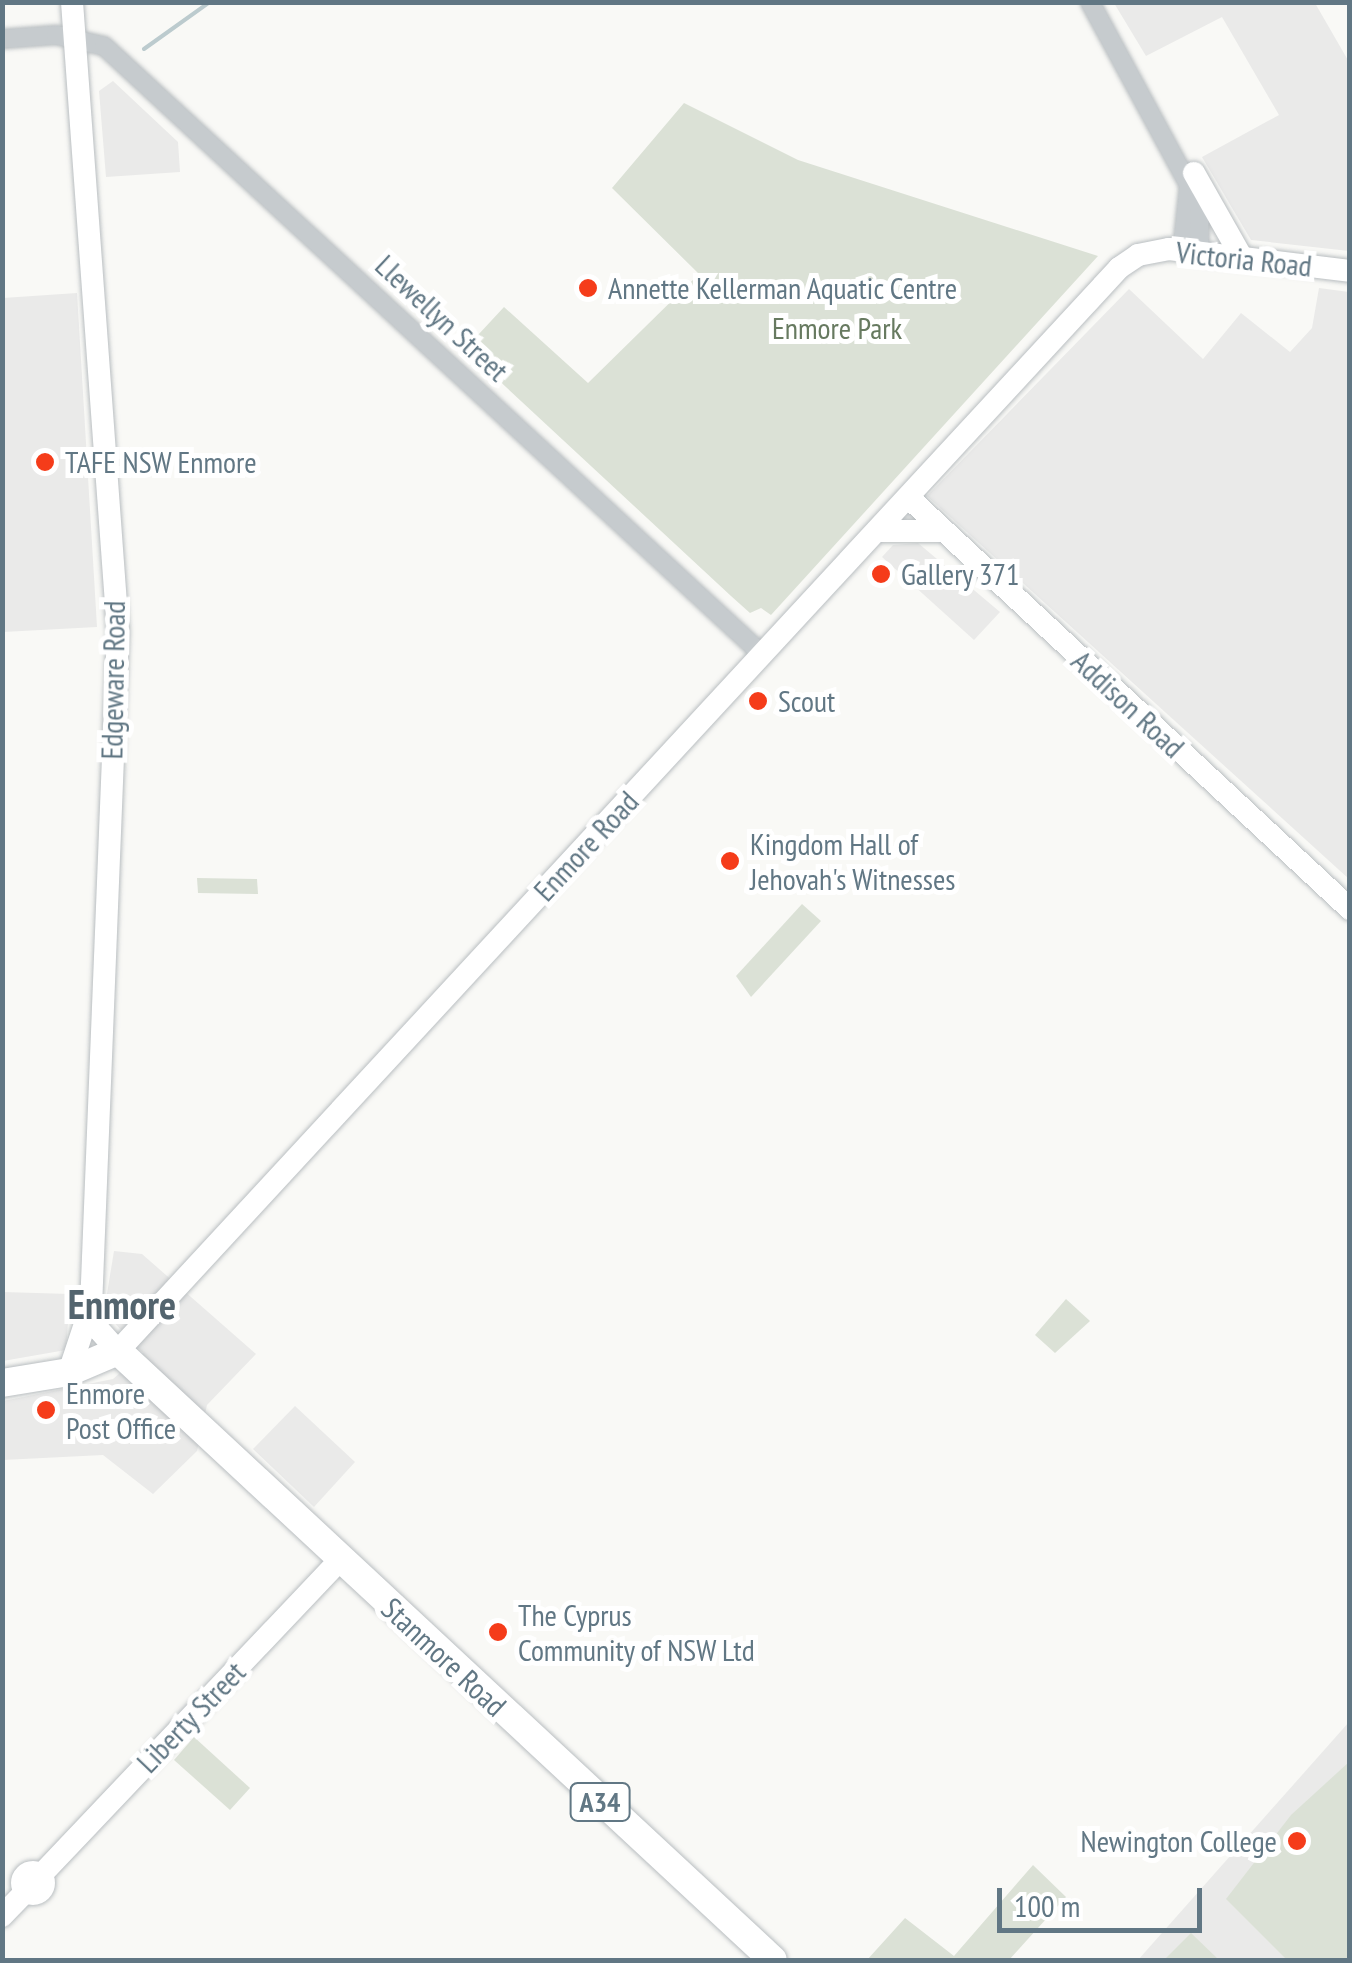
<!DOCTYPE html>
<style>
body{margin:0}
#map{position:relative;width:1352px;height:1963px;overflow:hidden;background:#f9f9f6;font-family:"PT Sans Narrow",sans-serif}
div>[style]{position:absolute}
.built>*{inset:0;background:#eaeae9}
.green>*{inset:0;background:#dbe1d6}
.stream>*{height:4px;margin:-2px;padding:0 2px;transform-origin:2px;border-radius:2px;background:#bccbce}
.roads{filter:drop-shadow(0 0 2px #b9bec1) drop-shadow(0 0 2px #b9bec1)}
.minor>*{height:18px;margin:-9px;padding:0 9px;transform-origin:9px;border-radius:9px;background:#c6cbce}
.major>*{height:22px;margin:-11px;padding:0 11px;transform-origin:11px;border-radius:11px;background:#fff}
.major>.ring{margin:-11px;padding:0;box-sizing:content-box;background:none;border:22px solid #fff;border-radius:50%}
.highway>*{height:28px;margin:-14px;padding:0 14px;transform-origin:14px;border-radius:14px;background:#fff}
.dots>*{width:28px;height:28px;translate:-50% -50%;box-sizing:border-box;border:5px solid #fff;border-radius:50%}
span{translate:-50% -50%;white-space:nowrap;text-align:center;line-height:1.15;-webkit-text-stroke:10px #fff;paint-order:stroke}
.shield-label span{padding:2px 8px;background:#fff;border:2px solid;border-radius:8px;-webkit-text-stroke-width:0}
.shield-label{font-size:28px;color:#617784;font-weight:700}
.street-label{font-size:30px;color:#617784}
.poi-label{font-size:30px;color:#617784}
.left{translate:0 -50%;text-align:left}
.right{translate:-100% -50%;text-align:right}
.park-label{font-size:30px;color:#677a60}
.district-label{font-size:40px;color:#53646e;font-weight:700}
.frame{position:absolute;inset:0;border:5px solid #617784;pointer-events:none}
.scale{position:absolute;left:997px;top:1888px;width:205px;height:45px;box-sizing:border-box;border:5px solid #617784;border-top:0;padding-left:12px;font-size:30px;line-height:35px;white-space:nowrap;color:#617784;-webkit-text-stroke:8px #fff;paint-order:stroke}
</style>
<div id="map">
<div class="built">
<div style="clip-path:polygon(1114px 3px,1315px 3px,1349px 62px,1349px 251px,1251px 240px,1202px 157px,1279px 115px,1222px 17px,1146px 56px)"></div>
<div style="clip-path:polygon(113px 81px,178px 142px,180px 172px,106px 177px,99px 91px)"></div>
<div style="clip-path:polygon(1319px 288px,1349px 292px,1349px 879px,927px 496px,1129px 289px,1203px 359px,1241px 313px,1290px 352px,1312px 328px)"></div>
<div style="clip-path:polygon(77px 293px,97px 627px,3px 632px,3px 298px)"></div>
<div style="clip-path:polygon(918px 543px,1000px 612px,974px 640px,882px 557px,893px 545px)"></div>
<div style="clip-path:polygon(114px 1251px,142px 1254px,256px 1354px,207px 1405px,197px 1451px,153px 1494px,103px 1455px,3px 1460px,3px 1401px,113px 1379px,143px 1353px,104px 1312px)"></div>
<div style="clip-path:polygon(3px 1292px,70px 1294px,66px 1350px,3px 1361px)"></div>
<div style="clip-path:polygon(295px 1406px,355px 1462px,314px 1507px,253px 1449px)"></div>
<div style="clip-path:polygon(1349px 1722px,1349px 1960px,1138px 1960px)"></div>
</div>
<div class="green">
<div style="clip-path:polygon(684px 103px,798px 160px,1098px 256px,771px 615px,761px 608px,750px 613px,731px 596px,465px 349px,504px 307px,588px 383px,699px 274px,612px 188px)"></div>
<div style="clip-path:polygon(197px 878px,257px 879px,258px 894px,198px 893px)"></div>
<div style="clip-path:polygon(802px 904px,821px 921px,751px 997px,736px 976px)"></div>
<div style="clip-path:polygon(1066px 1299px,1090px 1321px,1055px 1353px,1035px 1335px)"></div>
<div style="clip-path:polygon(194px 1737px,250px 1788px,230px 1810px,174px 1760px)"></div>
<div style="clip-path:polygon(1349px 1762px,1349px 1960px,1287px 1960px,1226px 1899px,1291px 1815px)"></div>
<div style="clip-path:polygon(1033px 1865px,1066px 1897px,1009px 1960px,867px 1960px,905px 1918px,954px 1956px)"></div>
<div style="clip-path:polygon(1191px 1933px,1219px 1960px,1164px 1960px)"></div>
</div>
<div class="stream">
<div style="left:144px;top:49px;width:81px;rotate:-35.5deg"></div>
</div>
<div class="roads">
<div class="minor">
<div style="left:1090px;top:2px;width:208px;rotate:61.6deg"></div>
<div style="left:1189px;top:185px;width:65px;rotate:96.1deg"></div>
<div style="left:2px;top:39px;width:54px;rotate:-4.2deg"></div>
<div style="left:56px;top:35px;width:49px;rotate:12.9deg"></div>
<div style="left:104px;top:46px;width:897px;rotate:42.74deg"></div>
<div style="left:1199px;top:252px;width:58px;rotate:-89deg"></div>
</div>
<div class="major">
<div style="left:72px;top:2px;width:632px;rotate:85.82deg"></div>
<div style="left:118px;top:632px;width:675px;rotate:92.29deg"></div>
<div style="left:91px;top:1306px;width:25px;rotate:72deg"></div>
<div style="left:99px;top:1330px;width:28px;rotate:48deg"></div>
<div style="left:118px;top:1351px;width:1475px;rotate:-47.25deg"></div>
<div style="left:1119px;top:268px;width:23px;rotate:-34deg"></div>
<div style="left:1138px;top:255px;width:32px;rotate:-11deg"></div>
<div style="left:1169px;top:249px;width:182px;rotate:6.9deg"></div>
<div style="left:1194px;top:173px;width:98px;rotate:60.5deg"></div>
<div style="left:909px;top:498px;width:603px;rotate:42.98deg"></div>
<div style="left:877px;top:531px;width:67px"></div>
<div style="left:69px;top:1372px;width:70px;rotate:-71.6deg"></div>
<div class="ring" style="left:22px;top:1872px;width:0;height:0"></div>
<div style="left:41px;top:1875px;width:434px;rotate:-46.5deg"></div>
<div style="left:2px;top:1916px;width:35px;rotate:-46deg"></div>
</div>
<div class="highway">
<div style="left:2px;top:1383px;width:68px;rotate:-9.3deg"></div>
<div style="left:69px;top:1372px;width:53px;rotate:-23.2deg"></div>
<div style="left:118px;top:1351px;width:894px;rotate:42.92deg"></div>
</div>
</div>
<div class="dots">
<div style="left:588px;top:288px;background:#f53c1a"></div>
<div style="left:45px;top:462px;background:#f53c1a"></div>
<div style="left:881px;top:574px;background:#f53c1a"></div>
<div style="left:758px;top:701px;background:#f53c1a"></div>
<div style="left:730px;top:861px;background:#f53c1a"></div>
<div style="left:46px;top:1410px;background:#f53c1a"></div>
<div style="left:498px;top:1632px;background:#f53c1a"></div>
<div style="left:1297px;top:1841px;background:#f53c1a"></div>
</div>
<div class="shield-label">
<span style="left:600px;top:1802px">A34</span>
</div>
<div class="street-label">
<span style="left:1244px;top:259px;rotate:6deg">Victoria Road</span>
<span style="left:442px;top:318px;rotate:43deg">Llewellyn Street</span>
<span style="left:113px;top:680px;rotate:-89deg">Edgeware Road</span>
<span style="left:1128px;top:704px;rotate:43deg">Addison Road</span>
<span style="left:586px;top:846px;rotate:-47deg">Enmore Road</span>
<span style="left:444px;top:1657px;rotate:43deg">Stanmore Road</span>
<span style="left:191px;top:1717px;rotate:-46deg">Liberty Street</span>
</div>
<div class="poi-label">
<span class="left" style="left:608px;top:288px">Annette Kellerman Aquatic Centre</span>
<span class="left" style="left:65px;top:462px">TAFE NSW Enmore</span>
<span class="left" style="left:901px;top:574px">Gallery 371</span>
<span class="left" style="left:778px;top:701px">Scout</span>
<span class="left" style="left:750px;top:861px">Kingdom Hall of<br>Jehovah's Witnesses</span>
<span class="left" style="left:66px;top:1410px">Enmore<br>Post Office</span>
<span class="left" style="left:518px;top:1632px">The Cyprus<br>Community of NSW Ltd</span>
<span class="right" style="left:1277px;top:1841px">Newington College</span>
</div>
<div class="park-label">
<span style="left:837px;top:328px">Enmore Park</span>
</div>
<div class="district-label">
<span style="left:122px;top:1304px">Enmore</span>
</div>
<div class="frame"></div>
<div class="scale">100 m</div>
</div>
